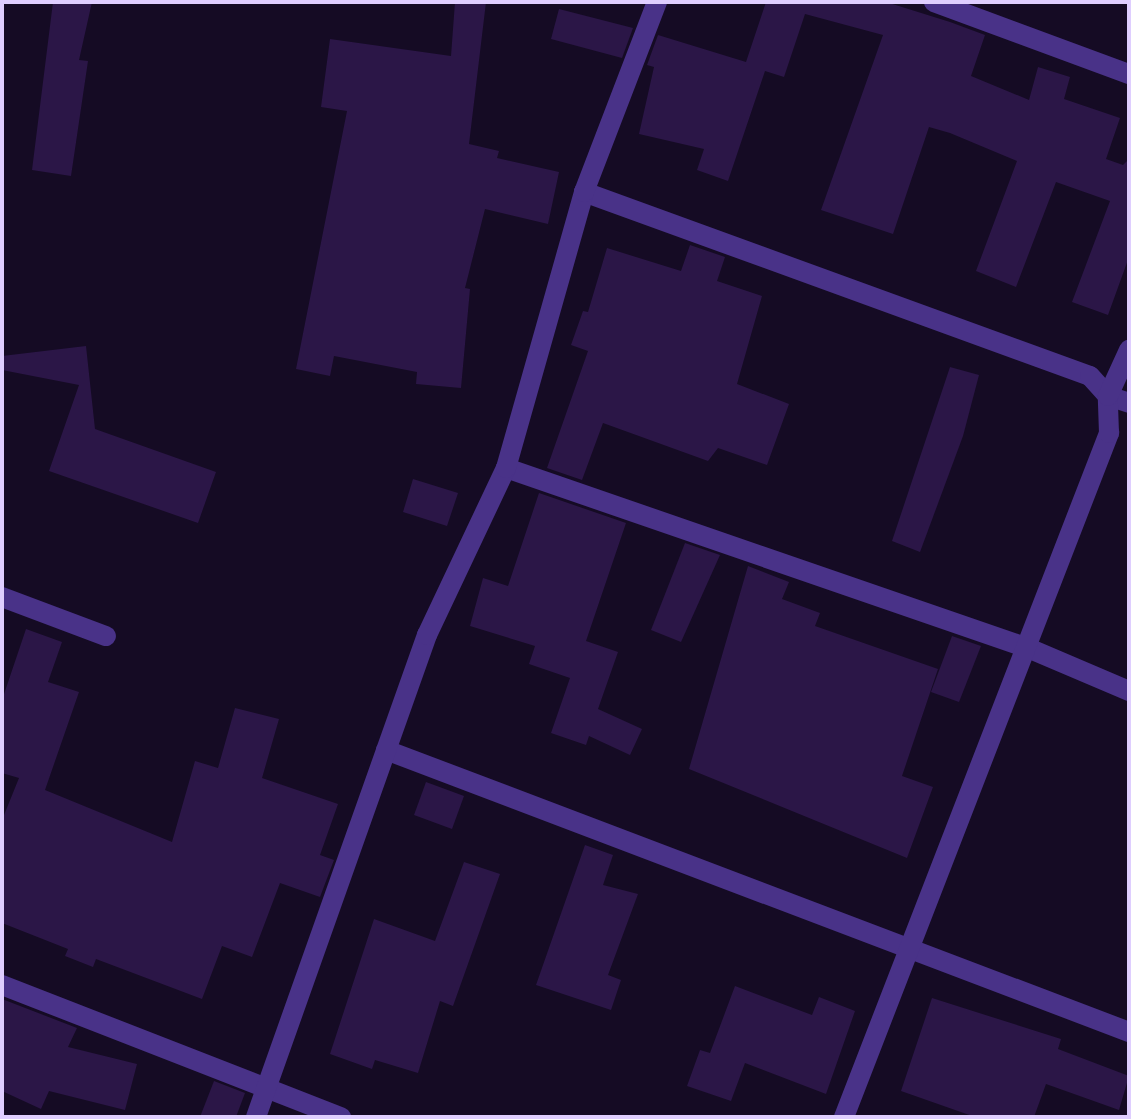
<!DOCTYPE html>
<style>
body{margin:0}
#map{position:relative;width:1131px;height:1119px;overflow:hidden;background:#150b24;font-family:"Asap Condensed",sans-serif}
div>[style]{position:absolute}
.building>*{inset:0;background:#2b1647}
.street>*{height:20px;margin:-10px;padding:0 10px;transform-origin:10px;border-radius:10px;background:#493288}
span{translate:-50% -50%;white-space:nowrap;text-align:center;line-height:1.15;-webkit-text-stroke:6px #150b24;paint-order:stroke}
.frame{position:absolute;inset:0;border:4px solid #dfceff;pointer-events:none}
</style>
<div id="map">
<div class="building">
<div style="clip-path:polygon(53px 2px,92px 2px,79px 60px,88px 61px,71px 176px,32px 170px)"></div>
<div style="clip-path:polygon(455px 2px,486px 2px,469px 144px,499px 151px,497px 158px,559px 172px,548px 224px,485px 209px,465px 288px,470px 289px,461px 388px,416px 384px,417px 372px,334px 356px,330px 376px,296px 369px,347px 111px,321px 107px,330px 39px,451px 56px)"></div>
<div style="clip-path:polygon(766px 2px,886px 2px,950px 22px,985px 35px,971px 76px,1029px 100px,1038px 67px,1070px 77px,1064px 99px,1120px 118px,1106px 159px,1123px 165px,1129px 159px,1129px 257px,1108px 315px,1072px 302px,1110px 201px,1056px 182px,1016px 287px,976px 271px,1017px 161px,950px 133px,929px 127px,893px 234px,821px 210px,883px 35px,805px 14px,784px 77px,765px 71px,728px 181px,697px 170px,704px 149px,639px 134px,654px 67px,647px 65px,658px 35px,746px 62px)"></div>
<div style="clip-path:polygon(559px 9px,633px 28px,622px 58px,551px 39px)"></div>
<div style="clip-path:polygon(690px 245px,725px 257px,717px 281px,762px 296px,737px 384px,789px 404px,767px 465px,718px 448px,708px 461px,603px 423px,582px 480px,547px 468px,588px 351px,571px 345px,583px 311px,588px 312px,607px 248px,681px 271px)"></div>
<div style="clip-path:polygon(86px 346px,95px 429px,216px 472px,198px 523px,49px 471px,79px 385px,2px 370px,2px 356px)"></div>
<div style="clip-path:polygon(950px 367px,979px 375px,963px 436px,920px 552px,892px 541px)"></div>
<div style="clip-path:polygon(413px 479px,458px 493px,447px 526px,403px 512px)"></div>
<div style="clip-path:polygon(539px 493px,626px 523px,586px 641px,618px 652px,598px 709px,642px 729px,630px 755px,589px 736px,586px 745px,551px 733px,570px 678px,529px 664px,535px 646px,470px 626px,483px 578px,508px 586px)"></div>
<div style="clip-path:polygon(685px 543px,720px 555px,681px 642px,651px 630px)"></div>
<div style="clip-path:polygon(748px 566px,789px 582px,782px 599px,820px 613px,815px 626px,938px 669px,902px 776px,933px 787px,907px 858px,689px 769px)"></div>
<div style="clip-path:polygon(26px 629px,62px 642px,48px 682px,79px 692px,45px 790px,172px 842px,195px 761px,218px 768px,235px 708px,279px 719px,262px 778px,338px 804px,320px 855px,334px 860px,320px 897px,280px 883px,252px 957px,222px 946px,202px 999px,96px 959px,93px 967px,65px 956px,68px 949px,2px 923px,2px 820px,19px 778px,2px 773px,2px 700px)"></div>
<div style="clip-path:polygon(952px 636px,981px 646px,959px 702px,931px 692px)"></div>
<div style="clip-path:polygon(426px 782px,464px 796px,452px 829px,414px 815px)"></div>
<div style="clip-path:polygon(585px 845px,613px 855px,603px 885px,638px 894px,608px 975px,621px 980px,611px 1010px,536px 985px)"></div>
<div style="clip-path:polygon(464px 862px,500px 874px,453px 1006px,440px 1001px,418px 1073px,375px 1060px,372px 1069px,330px 1054px,374px 919px,435px 941px)"></div>
<div style="clip-path:polygon(735px 986px,812px 1015px,819px 997px,855px 1011px,826px 1094px,745px 1063px,731px 1101px,687px 1086px,700px 1050px,710px 1053px)"></div>
<div style="clip-path:polygon(932px 998px,1061px 1039px,1058px 1049px,1129px 1076px,1119px 1110px,1046px 1084px,1034px 1117px,975px 1117px,901px 1091px)"></div>
<div style="clip-path:polygon(2px 999px,77px 1028px,68px 1047px,137px 1064px,125px 1110px,49px 1091px,41px 1109px,2px 1091px)"></div>
<div style="clip-path:polygon(214px 1081px,245px 1093px,236px 1117px,200px 1117px)"></div>
</div>
<div class="street">
<div style="left:934px;top:2px;width:208px;rotate:20.3deg"></div>
<div style="left:584px;top:192px;width:538px;rotate:19.98deg"></div>
<div style="left:1090px;top:376px;width:27px;rotate:48deg"></div>
<div style="left:1108px;top:396px;width:22px;rotate:18deg"></div>
<div style="left:506px;top:468px;width:552px;rotate:19.03deg"></div>
<div style="left:1028px;top:648px;width:110px;rotate:23.1deg"></div>
<div style="left:2px;top:597px;width:111px;rotate:20.6deg"></div>
<div style="left:386px;top:750px;width:795px;rotate:20.78deg"></div>
<div style="left:2px;top:985px;width:364px;rotate:21.3deg"></div>
<div style="left:256px;top:1117px;width:511px;rotate:-70.47deg"></div>
<div style="left:427px;top:635px;width:185px;rotate:-64.7deg"></div>
<div style="left:506px;top:468px;width:287px;rotate:-74.2deg"></div>
<div style="left:584px;top:192px;width:204px;rotate:-69deg"></div>
<div style="left:844px;top:1117px;width:734px;rotate:-68.82deg"></div>
<div style="left:1109px;top:433px;width:37px;rotate:-92deg"></div>
<div style="left:1108px;top:396px;width:51px;rotate:-65.5deg"></div>
</div>
<div class="frame"></div>
</div>
